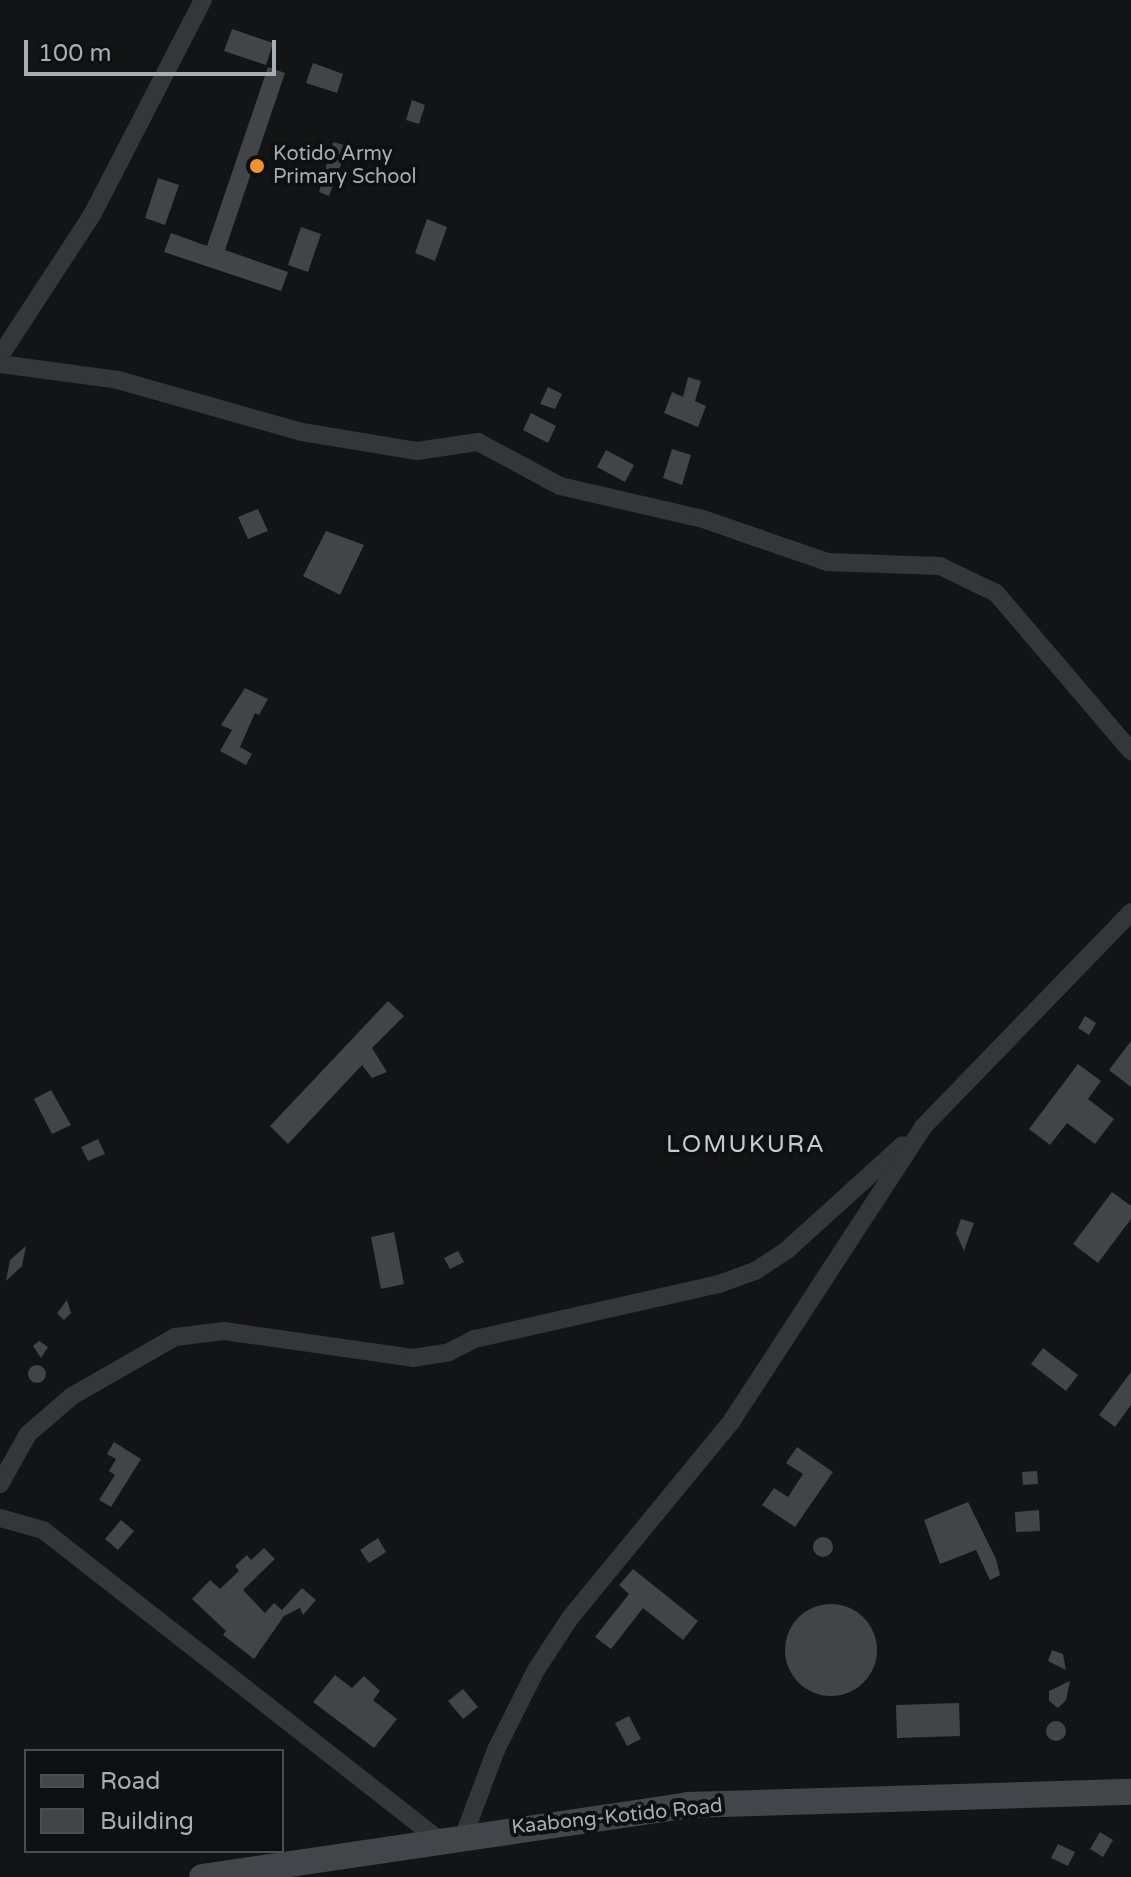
<!DOCTYPE html>
<style>
body{margin:0}
#map{position:relative;width:1131px;height:1877px;overflow:hidden;background:#131415;font-family:"Varela Round",sans-serif}
div>[style]{position:absolute}
.building>*{inset:0;background:#424448}
.round{border-radius:50%}
.street>*{height:18px;margin:-9px;padding:0 9px;transform-origin:9px;border-radius:9px;background:#34363a}
.secondary>*{height:26px;margin:-13px;padding:0 13px;transform-origin:13px;border-radius:13px;background:#42464a}
.dots>*{width:22px;height:22px;translate:-50% -50%;box-sizing:border-box;border:4px solid #0e0f10;border-radius:50%}
span{translate:-50% -50%;white-space:nowrap;text-align:center;line-height:1.15;-webkit-text-stroke:8px #0e0f10;paint-order:stroke}
.poi-label{font-size:20px;color:#a5adb6}
.left{translate:0 -50%;text-align:left}
.street-label{font-size:20px;color:#a5adb6}
.quarter-label{font-size:24px;color:#c6cbd2;letter-spacing:2px}
.legend{position:absolute;left:24px;top:1749px;width:260px;height:104px;box-sizing:border-box;background:#0e0f10;border:2px solid #4a4e52;margin:0;padding:10px 14px;list-style:none;font-size:24px;color:#a5adb6}
.legend li{display:flex;align-items:center;gap:16px;height:40px}
.legend b{width:40px;border:2px solid #4a4e52}
.scale{position:absolute;left:24px;top:40px;width:252px;height:36px;box-sizing:border-box;border:4px solid #a5adb6;border-top:0;padding-left:10px;font-size:24px;line-height:28px;white-space:nowrap;color:#a5adb6;-webkit-text-stroke:6px #0e0f10;paint-order:stroke}
</style>
<div id="map">
<div class="building">
<div style="clip-path:polygon(232px 29px,273px 43px,266px 65px,224px 51px)"></div>
<div style="clip-path:polygon(313px 63px,343px 74px,337px 93px,306px 83px)"></div>
<div style="clip-path:polygon(268px 67px,285px 73px,225px 250px,288px 272px,281px 291px,164px 252px,171px 233px,207px 246px)"></div>
<div style="clip-path:polygon(412px 100px,425px 105px,419px 124px,406px 120px)"></div>
<div style="clip-path:polygon(333px 142px,348px 146px,329px 196px,319px 192px)"></div>
<div style="clip-path:polygon(158px 178px,179px 185px,165px 225px,145px 218px)"></div>
<div style="clip-path:polygon(427px 219px,447px 227px,435px 261px,415px 253px)"></div>
<div style="clip-path:polygon(301px 227px,321px 234px,308px 272px,288px 265px)"></div>
<div style="clip-path:polygon(688px 377px,701px 381px,695px 401px,706px 406px,698px 427px,664px 413px,672px 392px,683px 397px)"></div>
<div style="clip-path:polygon(548px 387px,562px 394px,555px 409px,540px 404px)"></div>
<div style="clip-path:polygon(531px 413px,556px 426px,548px 443px,523px 430px)"></div>
<div style="clip-path:polygon(672px 449px,691px 455px,682px 485px,663px 478px)"></div>
<div style="clip-path:polygon(606px 450px,634px 465px,625px 482px,597px 467px)"></div>
<div style="clip-path:polygon(258px 509px,268px 531px,248px 539px,238px 517px)"></div>
<div style="clip-path:polygon(326px 531px,364px 545px,340px 595px,303px 576px)"></div>
<div style="clip-path:polygon(245px 688px,268px 699px,259px 715px,255px 713px,240px 747px,252px 754px,246px 765px,220px 751px,232px 730px,221px 725px)"></div>
<div style="clip-path:polygon(388px 1001px,404px 1016px,372px 1048px,387px 1072px,372px 1078px,362px 1065px,288px 1144px,270px 1126px)"></div>
<div style="clip-path:polygon(1085px 1016px,1096px 1023px,1089px 1035px,1078px 1028px)"></div>
<div style="clip-path:polygon(1131px 1041px,1131px 1087px,1109px 1070px)"></div>
<div style="clip-path:polygon(1078px 1064px,1101px 1081px,1088px 1099px,1114px 1119px,1095px 1144px,1067px 1123px,1050px 1145px,1029px 1129px)"></div>
<div style="clip-path:polygon(51px 1090px,71px 1125px,52px 1134px,34px 1099px)"></div>
<div style="clip-path:polygon(98px 1139px,105px 1154px,88px 1161px,81px 1147px)"></div>
<div style="clip-path:polygon(1112px 1192px,1131px 1206px,1131px 1219px,1098px 1263px,1073px 1244px)"></div>
<div style="clip-path:polygon(961px 1219px,974px 1223px,964px 1251px,956px 1233px)"></div>
<div style="clip-path:polygon(394px 1232px,404px 1284px,381px 1289px,371px 1237px)"></div>
<div style="clip-path:polygon(26px 1246px,22px 1266px,6px 1281px,10px 1260px)"></div>
<div style="clip-path:polygon(458px 1251px,464px 1262px,450px 1269px,444px 1258px)"></div>
<div style="clip-path:polygon(67px 1300px,71px 1313px,64px 1320px,57px 1313px)"></div>
<div style="clip-path:polygon(39px 1341px,48px 1347px,41px 1358px,33px 1346px)"></div>
<div style="clip-path:polygon(1043px 1348px,1078px 1375px,1066px 1391px,1031px 1364px)"></div>
<div class="round" style="left:28px;top:1365px;width:18px;height:18px"></div>
<div style="clip-path:polygon(1131px 1372px,1131px 1405px,1115px 1427px,1099px 1415px)"></div>
<div style="clip-path:polygon(114px 1442px,141px 1459px,111px 1507px,99px 1500px,115px 1475px,109px 1471px,116px 1459px,107px 1454px)"></div>
<div style="clip-path:polygon(797px 1447px,833px 1472px,795px 1527px,762px 1505px,774px 1488px,788px 1497px,803px 1474px,786px 1463px)"></div>
<div style="clip-path:polygon(1037px 1471px,1038px 1484px,1023px 1485px,1022px 1472px)"></div>
<div style="clip-path:polygon(968px 1502px,996px 1559px,1000px 1575px,990px 1580px,976px 1550px,940px 1564px,924px 1520px)"></div>
<div style="clip-path:polygon(1039px 1510px,1040px 1531px,1016px 1532px,1015px 1512px)"></div>
<div style="clip-path:polygon(121px 1520px,134px 1531px,118px 1550px,105px 1539px)"></div>
<div class="round" style="left:813px;top:1537px;width:20px;height:20px"></div>
<div style="clip-path:polygon(378px 1538px,386px 1552px,369px 1563px,360px 1550px)"></div>
<div style="clip-path:polygon(264px 1548px,275px 1559px,243px 1590px,265px 1613px,274px 1603px,282px 1610px,302px 1588px,316px 1600px,303px 1615px,300px 1608px,284px 1616px,254px 1659px,223px 1635px,226px 1631px,192px 1599px,210px 1580px,220px 1589px,239px 1571px,235px 1566px,247px 1555px,251px 1560px)"></div>
<div style="clip-path:polygon(633px 1569px,698px 1621px,683px 1640px,643px 1608px,611px 1649px,595px 1637px,629px 1594px,619px 1585px)"></div>
<div class="round" style="left:785px;top:1604px;width:92px;height:92px"></div>
<div style="clip-path:polygon(1052px 1650px,1063px 1654px,1066px 1670px,1048px 1661px)"></div>
<div style="clip-path:polygon(335px 1675px,352px 1688px,364px 1676px,380px 1691px,373px 1700px,397px 1719px,374px 1748px,313px 1702px)"></div>
<div style="clip-path:polygon(1070px 1681px,1066px 1700px,1058px 1708px,1049px 1701px,1049px 1691px)"></div>
<div style="clip-path:polygon(463px 1689px,478px 1707px,463px 1719px,448px 1701px)"></div>
<div style="clip-path:polygon(959px 1703px,960px 1736px,897px 1738px,896px 1705px)"></div>
<div style="clip-path:polygon(629px 1716px,641px 1739px,627px 1746px,615px 1723px)"></div>
<div class="round" style="left:1046px;top:1721px;width:20px;height:20px"></div>
<div style="clip-path:polygon(1100px 1832px,1113px 1840px,1103px 1857px,1090px 1849px)"></div>
<div style="clip-path:polygon(1058px 1844px,1075px 1852px,1068px 1866px,1051px 1858px)"></div>
</div>
<div class="street">
<div style="left:0;top:356px;width:168px;rotate:-56.9deg"></div>
<div style="left:92px;top:215px;width:242px;rotate:-62.7deg"></div>
<div style="left:0;top:364px;width:119px;rotate:7.7deg"></div>
<div style="left:118px;top:380px;width:191px;rotate:15.8deg"></div>
<div style="left:302px;top:432px;width:117px;rotate:9.4deg"></div>
<div style="left:417px;top:451px;width:62px;rotate:-8.4deg"></div>
<div style="left:478px;top:442px;width:93px;rotate:28.2deg"></div>
<div style="left:560px;top:486px;width:147px;rotate:13deg"></div>
<div style="left:703px;top:519px;width:131px;rotate:19.1deg"></div>
<div style="left:827px;top:562px;width:113px;rotate:2deg"></div>
<div style="left:940px;top:566px;width:62px;rotate:25.7deg"></div>
<div style="left:996px;top:593px;width:208px;rotate:49.5deg"></div>
<div style="left:0;top:1484px;width:57px;rotate:-60.8deg"></div>
<div style="left:28px;top:1434px;width:58px;rotate:-40.8deg"></div>
<div style="left:72px;top:1396px;width:119px;rotate:-29.8deg"></div>
<div style="left:175px;top:1337px;width:49px;rotate:-7deg"></div>
<div style="left:224px;top:1331px;width:191px;rotate:8.1deg"></div>
<div style="left:413px;top:1358px;width:36px;rotate:-9deg"></div>
<div style="left:449px;top:1352px;width:29px;rotate:-27deg"></div>
<div style="left:475px;top:1339px;width:250px;rotate:-12.7deg"></div>
<div style="left:719px;top:1284px;width:38px;rotate:-20deg"></div>
<div style="left:755px;top:1271px;width:38px;rotate:-33deg"></div>
<div style="left:787px;top:1250px;width:156px;rotate:-42.2deg"></div>
<div style="left:0;top:1518px;width:45px;rotate:15.6deg"></div>
<div style="left:43px;top:1530px;width:502px;rotate:38.04deg"></div>
<div style="left:464px;top:1835px;width:91px;rotate:-69.4deg"></div>
<div style="left:496px;top:1750px;width:89px;rotate:-63.4deg"></div>
<div style="left:536px;top:1670px;width:62px;rotate:-56.8deg"></div>
<div style="left:570px;top:1618px;width:254px;rotate:-50.6deg"></div>
<div style="left:731px;top:1422px;width:352px;rotate:-56.9deg"></div>
<div style="left:923px;top:1127px;width:299px;rotate:-45.9deg"></div>
</div>
<div class="secondary">
<div style="left:202px;top:1877px;width:491px;rotate:-8.4deg"></div>
<div style="left:688px;top:1805px;width:443px;rotate:-1.7deg"></div>
</div>
<div class="dots">
<div style="left:257px;top:166px;background:#f2912f"></div>
</div>
<div class="poi-label">
<span class="left" style="left:273px;top:166px">Kotido Army<br>Primary School</span>
</div>
<div class="street-label">
<span style="left:617px;top:1817px;rotate:-6deg">Kaabong-Kotido Road</span>
</div>
<div class="quarter-label">
<span style="left:746px;top:1145px">LOMUKURA</span>
</div>
<ul class="legend">
<li><b style="height:10px;background:#42464a"></b>Road</li>
<li><b style="height:22px;background:#424448"></b>Building</li>
</ul>
<div class="scale">100 m</div>
</div>
